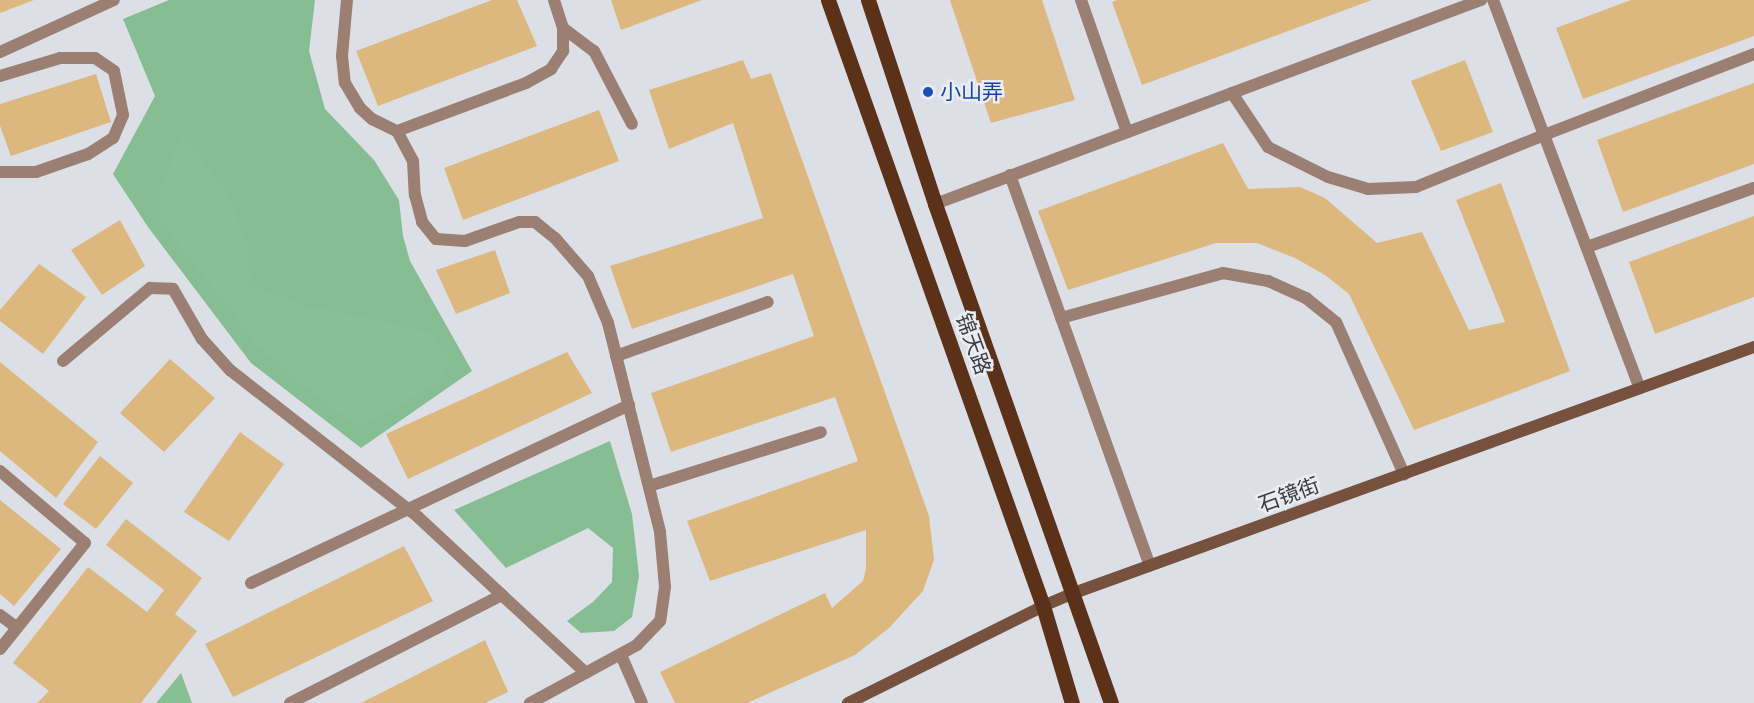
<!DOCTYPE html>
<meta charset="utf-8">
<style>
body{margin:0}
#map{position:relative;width:1754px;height:703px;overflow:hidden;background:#dddfe7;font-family:Figtree,"Noto Sans SC",sans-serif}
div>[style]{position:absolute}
.green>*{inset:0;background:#87bd93}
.forest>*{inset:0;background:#88c095}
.building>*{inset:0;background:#dcb87f}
.lane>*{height:12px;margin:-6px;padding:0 6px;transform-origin:6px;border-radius:6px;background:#9a7f72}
.secondary>*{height:12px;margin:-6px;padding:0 6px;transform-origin:6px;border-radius:6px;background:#76513e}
.primary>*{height:15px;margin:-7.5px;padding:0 7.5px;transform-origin:7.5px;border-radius:7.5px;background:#5c3119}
.dots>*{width:16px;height:16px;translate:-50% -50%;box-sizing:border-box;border:3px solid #eaecf4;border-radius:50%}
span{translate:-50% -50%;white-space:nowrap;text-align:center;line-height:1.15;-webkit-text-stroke:5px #eaecf4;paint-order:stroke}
.transit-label{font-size:21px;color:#164399}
.left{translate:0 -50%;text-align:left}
.street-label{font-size:21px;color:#3b3b3f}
</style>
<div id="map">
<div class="green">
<div style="clip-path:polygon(169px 0,315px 0,309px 51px,325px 109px,374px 160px,399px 200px,403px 236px,410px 261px,472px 371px,361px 448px,251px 363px,148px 227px,113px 174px,155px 96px,123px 19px)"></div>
<div style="clip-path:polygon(610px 441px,632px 514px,639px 576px,632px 617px,614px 631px,581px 633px,567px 621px,594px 601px,612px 582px,613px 548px,588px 528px,506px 568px,454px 510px)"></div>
</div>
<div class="forest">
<div style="clip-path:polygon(182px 136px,225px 188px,247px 243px,251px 284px,306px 307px,381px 320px,431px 334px,451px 359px,436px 384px,360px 428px,325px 403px,254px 343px,234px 313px,161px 222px,159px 192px)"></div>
<div style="clip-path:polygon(181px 673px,192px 703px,156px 703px)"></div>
</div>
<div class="building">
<div style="clip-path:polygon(0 0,34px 0,0 13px)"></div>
<div style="clip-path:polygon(492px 0,517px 0,537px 46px,378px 106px,356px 51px)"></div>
<div style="clip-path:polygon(611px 0,702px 0,621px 30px)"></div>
<div style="clip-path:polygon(950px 0,1042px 0,1075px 100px,991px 123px)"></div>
<div style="clip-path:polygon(1117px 0,1372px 0,1142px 85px,1112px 2px)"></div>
<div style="clip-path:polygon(1631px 0,1754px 0,1754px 36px,1583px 99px,1556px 28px)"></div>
<div style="clip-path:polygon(743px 60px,751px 79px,771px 73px,929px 516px,934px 560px,923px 591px,889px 628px,855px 655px,747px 703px,675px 703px,660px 672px,825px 593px,832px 608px,863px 581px,866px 568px,866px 530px,710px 581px,687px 521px,858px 461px,835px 397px,671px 452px,651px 393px,814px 336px,793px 274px,632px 329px,610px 266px,763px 218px,733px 123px,669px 149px,649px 90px)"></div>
<div style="clip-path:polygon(1465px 60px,1493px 132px,1441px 151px,1411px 81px)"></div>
<div style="clip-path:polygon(96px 74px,111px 122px,11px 156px,0 126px,0 104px)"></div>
<div style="clip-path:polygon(1754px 83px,1754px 164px,1623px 212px,1597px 140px)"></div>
<div style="clip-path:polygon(599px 110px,619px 161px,463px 220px,444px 168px)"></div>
<div style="clip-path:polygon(1223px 143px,1248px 189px,1300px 187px,1325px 198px,1377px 243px,1422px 232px,1469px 330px,1505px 322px,1456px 200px,1501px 183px,1570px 371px,1414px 430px,1349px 294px,1325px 275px,1295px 258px,1257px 243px,1216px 243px,1068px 290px,1038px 211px)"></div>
<div style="clip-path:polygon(1754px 216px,1754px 297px,1655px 334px,1629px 262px)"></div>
<div style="clip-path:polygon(120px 220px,145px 266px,102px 295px,71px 250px)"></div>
<div style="clip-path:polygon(495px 250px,510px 293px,456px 314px,436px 270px)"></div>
<div style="clip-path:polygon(39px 264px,86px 297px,43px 354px,0 321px,0 310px)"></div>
<div style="clip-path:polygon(567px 352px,592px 393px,408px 479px,386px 434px)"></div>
<div style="clip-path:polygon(170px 359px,215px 398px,164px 452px,120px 413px)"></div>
<div style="clip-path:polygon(0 362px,98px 442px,56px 498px,0 451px)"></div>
<div style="clip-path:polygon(240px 432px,284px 464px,229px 541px,184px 512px)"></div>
<div style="clip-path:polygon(100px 456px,133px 483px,96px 529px,63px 504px)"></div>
<div style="clip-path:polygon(0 500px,61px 549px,14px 606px,0 594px)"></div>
<div style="clip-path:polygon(126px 519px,202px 578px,175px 614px,197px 631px,141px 703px,37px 703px,49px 691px,13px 663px,88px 567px,147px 612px,164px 590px,106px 545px)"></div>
<div style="clip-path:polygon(404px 546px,433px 601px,233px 697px,205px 644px)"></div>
<div style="clip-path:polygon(485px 640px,508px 692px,485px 703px,361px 703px)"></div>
</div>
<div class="lane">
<div style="left:347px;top:0;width:56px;rotate:95.1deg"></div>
<div style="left:342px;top:56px;width:27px;rotate:84deg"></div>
<div style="left:345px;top:83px;width:29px;rotate:59deg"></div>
<div style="left:360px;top:108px;width:16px;rotate:43deg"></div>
<div style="left:372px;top:119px;width:28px;rotate:26deg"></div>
<div style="left:397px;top:131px;width:34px;rotate:62deg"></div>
<div style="left:413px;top:161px;width:34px;rotate:87deg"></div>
<div style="left:415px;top:195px;width:28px;rotate:75deg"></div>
<div style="left:422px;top:222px;width:22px;rotate:51deg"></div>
<div style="left:436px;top:239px;width:29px;rotate:4deg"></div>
<div style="left:465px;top:241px;width:57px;rotate:-19.4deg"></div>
<div style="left:519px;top:222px;width:16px"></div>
<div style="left:535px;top:222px;width:26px;rotate:39deg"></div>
<div style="left:555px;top:238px;width:50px;rotate:49deg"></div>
<div style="left:588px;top:276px;width:51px;rotate:66.9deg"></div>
<div style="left:608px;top:323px;width:215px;rotate:76deg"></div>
<div style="left:660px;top:532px;width:55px;rotate:84.8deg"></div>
<div style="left:665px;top:587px;width:34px;rotate:98deg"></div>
<div style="left:660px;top:621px;width:33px;rotate:134deg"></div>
<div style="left:637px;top:645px;width:122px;rotate:151.5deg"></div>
<div style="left:1081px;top:0;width:140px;rotate:70.8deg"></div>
<div style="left:1493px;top:0;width:415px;rotate:69.3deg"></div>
<div style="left:563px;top:28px;width:39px;rotate:37deg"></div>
<div style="left:594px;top:51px;width:82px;rotate:62.5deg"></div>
<div style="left:0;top:52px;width:125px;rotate:-24.5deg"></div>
<div style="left:0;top:76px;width:63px;rotate:-16.7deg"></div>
<div style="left:60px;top:58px;width:35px"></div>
<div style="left:95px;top:58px;width:23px;rotate:34deg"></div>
<div style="left:114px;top:71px;width:45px;rotate:78.4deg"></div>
<div style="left:123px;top:115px;width:25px;rotate:113deg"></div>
<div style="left:113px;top:138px;width:30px;rotate:147deg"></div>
<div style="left:88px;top:154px;width:55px;rotate:160.9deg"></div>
<div style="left:36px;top:172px;width:36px;rotate:180deg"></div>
<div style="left:1232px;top:93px;width:65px;rotate:56.3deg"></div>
<div style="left:1268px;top:147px;width:67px;rotate:26.6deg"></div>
<div style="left:1328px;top:177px;width:42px;rotate:16.7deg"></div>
<div style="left:1368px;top:189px;width:48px;rotate:-2.4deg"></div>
<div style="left:1416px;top:187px;width:138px;rotate:-22.1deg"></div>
<div style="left:1544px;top:135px;width:225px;rotate:-21.1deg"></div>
<div style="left:397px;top:131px;width:138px;rotate:-20.4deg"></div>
<div style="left:526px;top:83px;width:29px;rotate:-29deg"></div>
<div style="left:551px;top:69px;width:22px;rotate:-56deg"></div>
<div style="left:563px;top:51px;width:23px;rotate:-90deg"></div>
<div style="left:563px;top:28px;width:29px;rotate:-108deg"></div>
<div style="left:1010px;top:175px;width:415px;rotate:70.3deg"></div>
<div style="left:935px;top:204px;width:583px;rotate:-20.49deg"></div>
<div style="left:1587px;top:247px;width:177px;rotate:-19.5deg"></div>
<div style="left:1061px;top:318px;width:168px;rotate:-15.5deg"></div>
<div style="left:1223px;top:273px;width:46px;rotate:10.1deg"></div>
<div style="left:1268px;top:281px;width:42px;rotate:24.1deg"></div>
<div style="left:1306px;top:298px;width:38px;rotate:39deg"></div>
<div style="left:1336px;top:322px;width:167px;rotate:65.9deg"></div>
<div style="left:616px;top:356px;width:161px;rotate:-19.6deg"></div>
<div style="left:63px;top:361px;width:114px;rotate:-40deg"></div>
<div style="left:150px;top:288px;width:23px;rotate:2deg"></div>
<div style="left:173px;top:289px;width:58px;rotate:59.9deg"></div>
<div style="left:202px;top:339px;width:42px;rotate:47.9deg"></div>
<div style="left:230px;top:370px;width:239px;rotate:38deg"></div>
<div style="left:418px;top:517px;width:229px;rotate:42.9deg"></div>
<div style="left:0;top:471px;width:111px;rotate:40.3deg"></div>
<div style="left:85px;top:543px;width:136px;rotate:128.7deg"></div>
<div style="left:649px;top:486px;width:180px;rotate:-17.4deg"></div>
<div style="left:251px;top:583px;width:418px;rotate:-25.2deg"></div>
<div style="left:0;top:615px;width:21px;rotate:37deg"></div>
<div style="left:621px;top:655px;width:52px;rotate:66.4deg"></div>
<div style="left:290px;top:703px;width:238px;rotate:-27deg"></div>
</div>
<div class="secondary">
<div style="left:848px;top:703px;width:218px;rotate:-26.4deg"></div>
<div style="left:1043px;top:606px;width:34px;rotate:-23deg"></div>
<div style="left:1074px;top:593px;width:723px;rotate:-19.89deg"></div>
</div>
<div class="primary">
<div style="left:828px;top:0;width:643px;rotate:70.47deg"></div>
<div style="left:1043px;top:606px;width:101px;rotate:73.4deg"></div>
<div style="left:868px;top:0;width:215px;rotate:71.8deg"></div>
<div style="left:935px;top:204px;width:529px;rotate:70.57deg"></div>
</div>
<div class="dots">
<div style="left:928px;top:92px;background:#1a4fb4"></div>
</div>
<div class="transit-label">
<span class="left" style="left:940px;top:92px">小山弄</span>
</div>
<div class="street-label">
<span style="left:973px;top:344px;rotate:70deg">锦天路</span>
<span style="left:1289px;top:495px;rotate:-20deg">石镜街</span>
</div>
</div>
